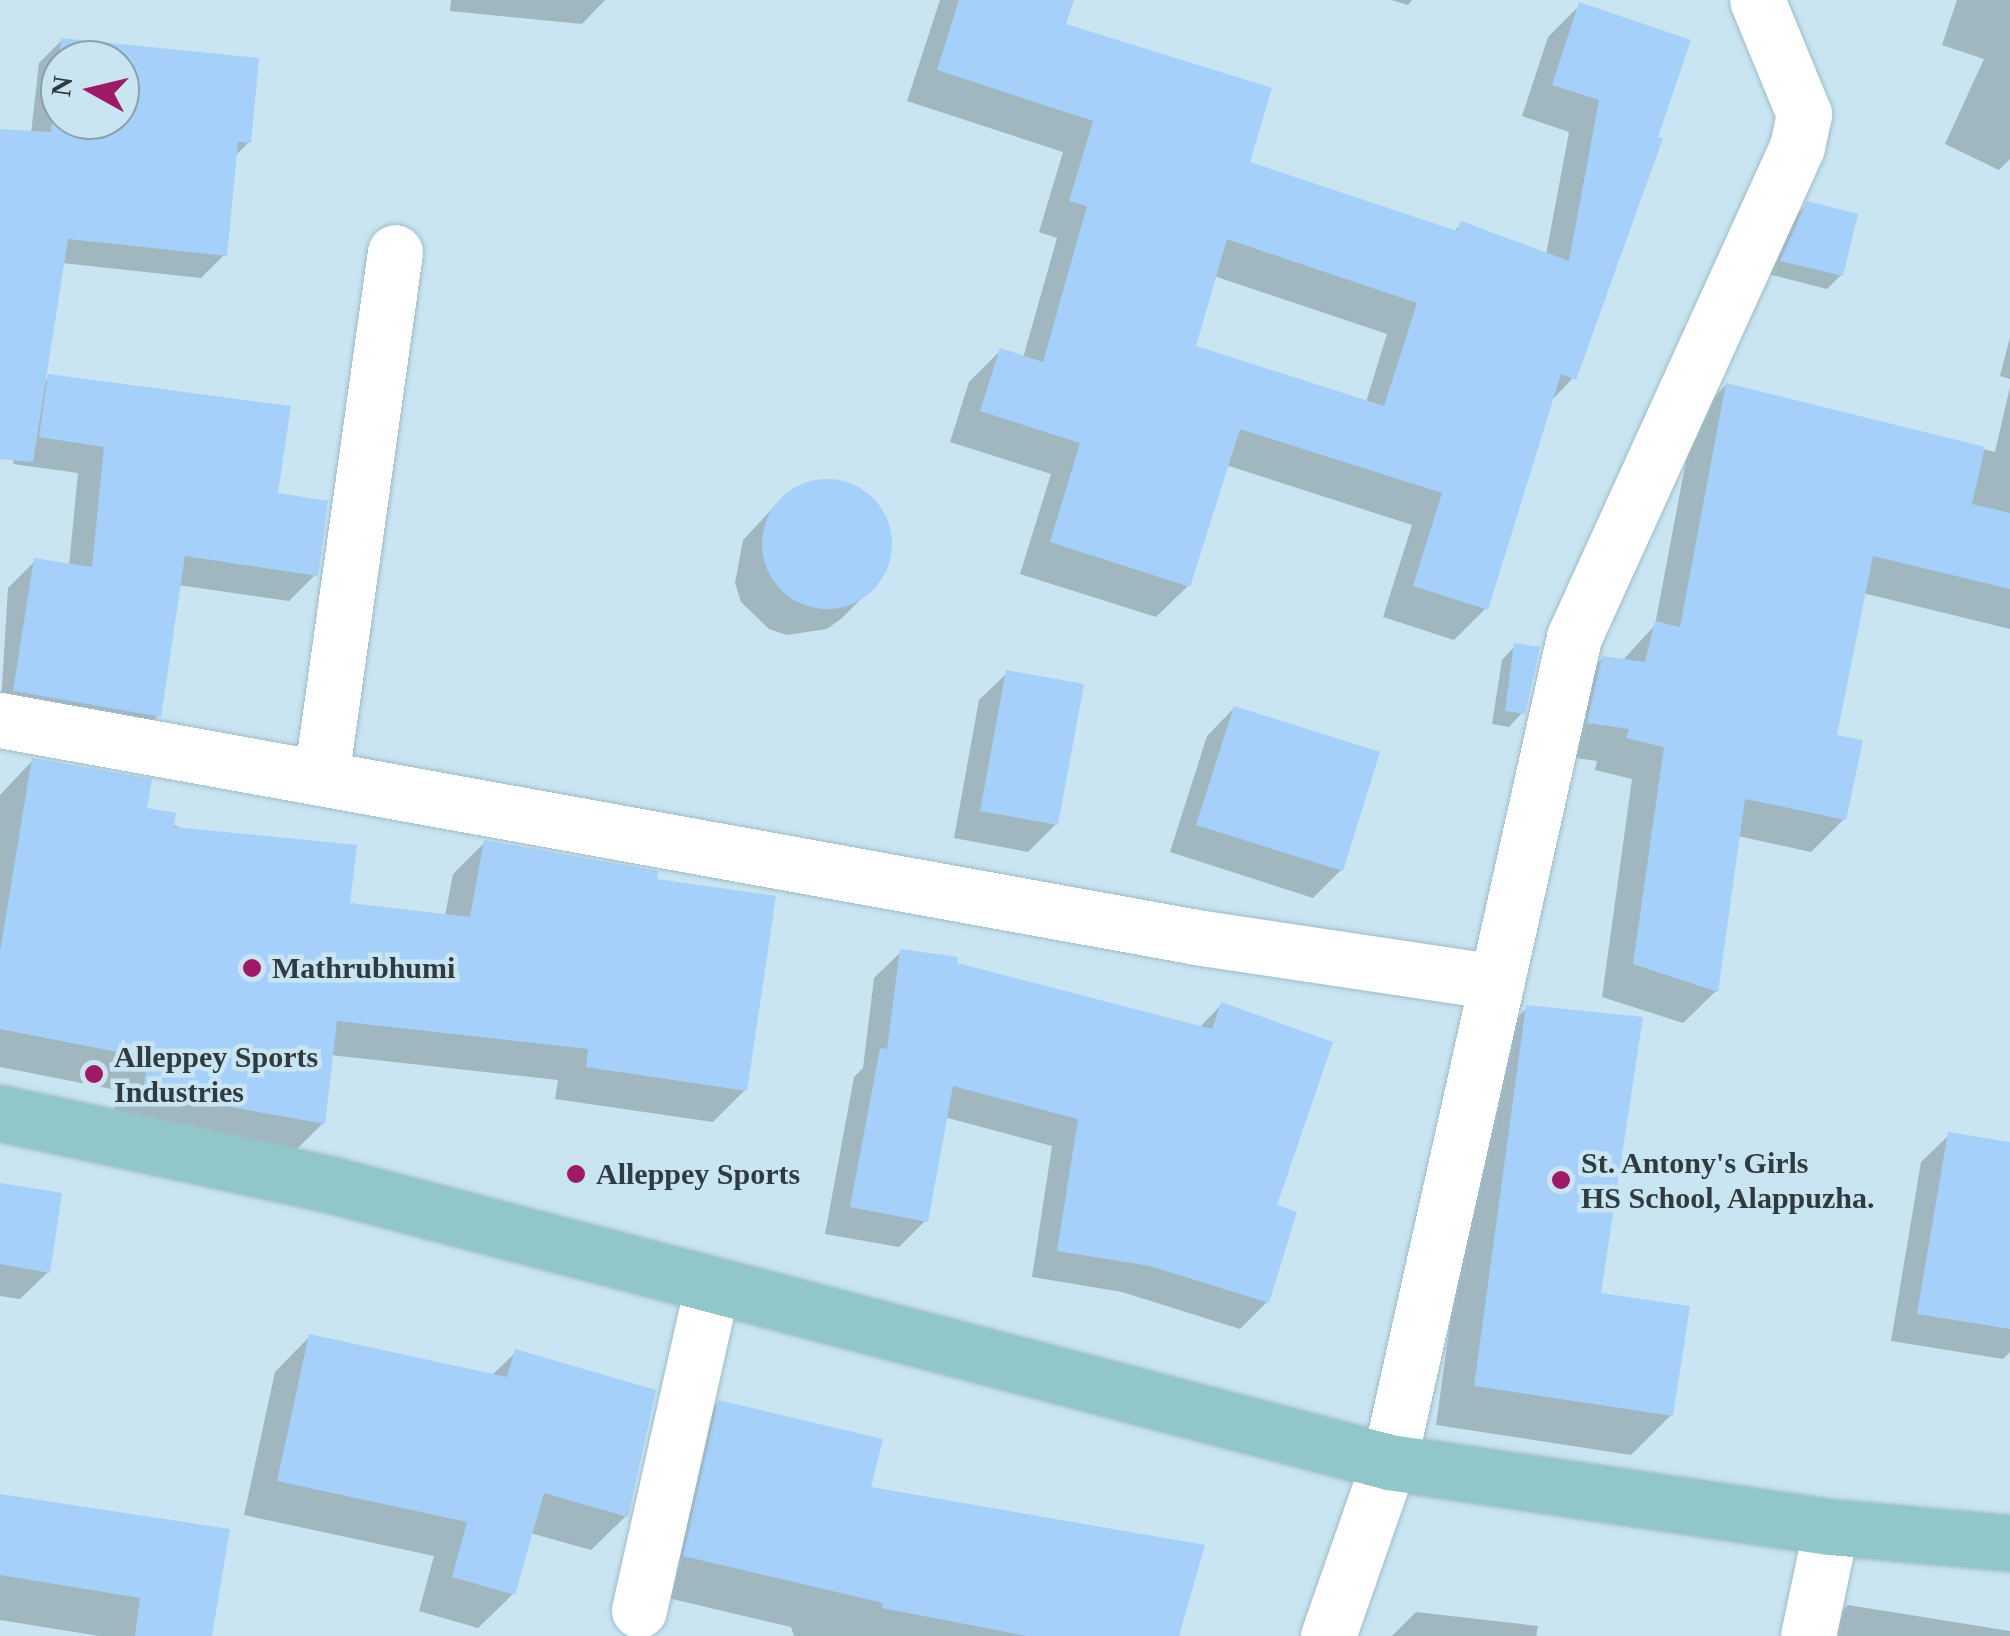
<!DOCTYPE html>
<style>
body{margin:0}
#map{position:relative;width:2010px;height:1636px;overflow:hidden;background:#c8e5f1;font-family:"Times New Roman",serif}
div>[style]{position:absolute}
.shadow>*{inset:0;background:#0003}
.building>*{inset:0;background:#a5d0fa}
.round{border-radius:50%}
.roads{filter:drop-shadow(0 0 2px #9fbcc7) drop-shadow(0 0 2px #9fbcc7)}
.minor>*{height:55px;margin:-27.5px;padding:0 27.5px;transform-origin:27.5px;border-radius:27.5px;background:#fff}
.major>*{height:55px;margin:-27.5px;padding:0 27.5px;transform-origin:27.5px;border-radius:27.5px;background:#91c7c8}
.dots>*{width:28px;height:28px;translate:-50% -50%;box-sizing:border-box;border:5px solid #c8e5f1;border-radius:50%}
span{translate:-50% -50%;white-space:nowrap;text-align:center;line-height:1.15;-webkit-text-stroke:9px #c8e5f1;paint-order:stroke}
.poi-label{font-size:30px;color:#303b40;font-weight:700}
.left{translate:0 -50%;text-align:left}
.north{position:absolute;left:40px;top:40px;width:100px;height:100px;box-sizing:border-box;background:#c8e5f1;border:2px solid #8ba1aa;border-radius:50%;rotate:278deg;font-size:28px;font-weight:700;line-height:40px;text-align:center;color:#303b40}
.north::after{content:'';display:block;margin:auto;width:35px;height:45px;background:#9f1968;clip-path:polygon(50% 0,100% 100%,50% 72%,0 100%)}
</style>
<div id="map">
<div class="shadow">
<div style="clip-path:polygon(451px 0,605px 0,582px 24px,450px 11px)"></div>
<div style="clip-path:polygon(evenodd,940px 0,1071px 0,1063px 26px,1247px 164px,1453px 233px,1461px 224px,1546px 255px,1569px 132px,1522px 116px,1548px 37px,1580px 5px,1688px 41px,1573px 378px,1550px 402px,1486px 608px,1454px 640px,1383px 617px,1412px 525px,1226px 465px,1188px 586px,1156px 617px,1020px 574px,1051px 474px,950px 442px,969px 382px,1001px 350px,1023px 358px,1057px 238px,1039px 232px,1063px 152px,907px 101px,940px 0,1214px 276px,1387px 334px,1366px 402px,1192px 347px,1214px 276px)"></div>
<div style="clip-path:polygon(1391px 0,1412px 0,1408px 5px)"></div>
<div style="clip-path:polygon(1957px 0,2010px 0,2010px 159px,1999px 170px,1945px 144px,1984px 59px,1942px 45px)"></div>
<div style="clip-path:polygon(evenodd,62px 40px,257px 61px,249px 142px,234px 157px,224px 255px,201px 278px,62px 263px,0 336px,0 131px,31px 133px,39px 63px,62px 40px,60px 60px,120px 60px,120px 120px,60px 120px,60px 60px)"></div>
<div style="clip-path:polygon(1807px 204px,1841px 275px,1827px 289px,1768px 274px,1794px 218px)"></div>
<div style="clip-path:polygon(2010px 337px,2010px 379px,2000px 376px)"></div>
<div style="clip-path:polygon(49px 377px,275px 496px,316px 574px,289px 601px,178px 585px,158px 716px,131px 743px,0 719px,8px 588px,35px 561px,69px 566px,78px 473px,13px 464px,22px 404px)"></div>
<div style="clip-path:polygon(1726px 385px,1995px 452px,2010px 387px,2010px 629px,1863px 593px,1834px 737px,1844px 819px,1811px 852px,1738px 836px,1716px 991px,1683px 1023px,1602px 997px,1632px 779px,1595px 770px,1597px 761px,1556px 755px,1570px 691px,1603px 658px,1622px 661px,1655px 625px,1694px 418px)"></div>
<div style="clip-path:polygon(806px 484px,849px 484px,882px 512px,889px 553px,871px 589px,842px 618px,827px 629px,787px 635px,769px 629px,741px 602px,735px 583px,743px 540px,786px 494px)"></div>
<div style="clip-path:polygon(1515px 646px,1522px 713px,1509px 727px,1492px 724px,1502px 660px)"></div>
<div style="clip-path:polygon(1007px 673px,1056px 824px,1028px 852px,954px 838px,979px 700px)"></div>
<div style="clip-path:polygon(1234px 708px,1341px 870px,1313px 898px,1170px 852px,1207px 736px)"></div>
<div style="clip-path:polygon(33px 760px,348px 905px,445px 916px,453px 874px,485px 842px,655px 881px,745px 1090px,713px 1122px,555px 1099px,558px 1080px,330px 1055px,323px 1123px,291px 1155px,112px 1123px,117px 1090px,0 1067px,0 795px)"></div>
<div style="clip-path:polygon(901px 952px,1199px 1028px,1221px 1005px,1273px 1207px,1267px 1302px,1240px 1329px,1122px 1292px,1032px 1277px,1052px 1146px,944px 1117px,925px 1221px,899px 1247px,825px 1234px,854px 1077px,863px 1068px,874px 978px)"></div>
<div style="clip-path:polygon(1527px 1008px,1598px 1295px,1671px 1415px,1631px 1455px,1436px 1425px,1488px 1047px)"></div>
<div style="clip-path:polygon(1949px 1135px,2010px 1145px,2010px 1352px,2003px 1359px,1891px 1341px,1921px 1162px)"></div>
<div style="clip-path:polygon(0 1185px,48px 1272px,20px 1299px,0 1296px)"></div>
<div style="clip-path:polygon(309px 1337px,491px 1376px,516px 1352px,626px 1516px,591px 1550px,530px 1533px,513px 1594px,478px 1628px,419px 1611px,434px 1556px,244px 1515px,275px 1372px)"></div>
<div style="clip-path:polygon(719px 1402px,868px 1489px,1177px 1636px,794px 1636px,791px 1627px,647px 1593px,681px 1440px)"></div>
<div style="clip-path:polygon(0 1496px,210px 1636px,99px 1636px,0 1620px)"></div>
<div style="clip-path:polygon(1848px 1605px,2010px 1631px,2010px 1636px,1817px 1636px)"></div>
<div style="clip-path:polygon(1416px 1612px,1538px 1626px,1536px 1636px,1392px 1636px)"></div>
</div>
<div class="building">
<div style="clip-path:polygon(evenodd,959px 0,1074px 0,1066px 24px,1272px 88px,1250px 162px,1457px 231px,1461px 221px,1569px 261px,1599px 100px,1552px 85px,1579px 2px,1691px 40px,1658px 137px,1663px 138px,1576px 380px,1561px 374px,1488px 610px,1413px 586px,1442px 493px,1240px 429px,1190px 587px,1050px 542px,1080px 443px,980px 411px,1000px 348px,1043px 362px,1087px 206px,1069px 201px,1093px 121px,937px 70px,959px 0,1227px 239px,1417px 303px,1384px 406px,1196px 346px,1227px 239px)"></div>
<div style="clip-path:polygon(evenodd,61px 38px,259px 58px,251px 143px,238px 142px,227px 256px,68px 239px,33px 462px,0 459px,0 129px,51px 132px,61px 38px,60px 60px,120px 60px,120px 120px,60px 120px,60px 60px)"></div>
<div style="clip-path:polygon(1807px 201px,1858px 214px,1843px 276px,1780px 261px)"></div>
<div style="clip-path:polygon(48px 374px,291px 406px,278px 493px,328px 501px,318px 576px,185px 556px,161px 717px,13px 691px,34px 558px,92px 567px,104px 447px,39px 437px)"></div>
<div style="clip-path:polygon(1726px 383px,1985px 447px,1972px 504px,2010px 513px,2010px 589px,1873px 556px,1837px 735px,1863px 740px,1846px 820px,1745px 799px,1718px 992px,1633px 964px,1664px 747px,1626px 738px,1629px 729px,1587px 723px,1602px 656px,1645px 662px,1655px 621px,1680px 627px)"></div>
<div class="round" style="left:762px;top:479px;width:130px;height:130px"></div>
<div style="clip-path:polygon(1514px 643px,1540px 647px,1525px 714px,1505px 711px)"></div>
<div style="clip-path:polygon(1006px 670px,1084px 684px,1058px 825px,980px 811px)"></div>
<div style="clip-path:polygon(1234px 706px,1380px 752px,1343px 871px,1196px 825px)"></div>
<div style="clip-path:polygon(32px 758px,152px 779px,147px 808px,176px 813px,174px 827px,357px 845px,350px 903px,470px 917px,484px 840px,658px 871px,657px 879px,776px 896px,747px 1091px,586px 1067px,588px 1049px,337px 1021px,325px 1124px,143px 1091px,148px 1058px,0 1029px,0 951px)"></div>
<div style="clip-path:polygon(900px 949px,958px 957px,957px 963px,1212px 1029px,1221px 1002px,1333px 1042px,1277px 1205px,1297px 1212px,1269px 1303px,1150px 1266px,1057px 1251px,1078px 1119px,953px 1086px,928px 1222px,850px 1207px,880px 1048px,887px 1049px)"></div>
<div style="clip-path:polygon(1526px 1005px,1643px 1017px,1601px 1293px,1690px 1306px,1673px 1416px,1474px 1386px)"></div>
<div style="clip-path:polygon(1948px 1132px,2010px 1142px,2010px 1329px,1917px 1314px)"></div>
<div style="clip-path:polygon(0 1183px,62px 1193px,50px 1273px,0 1264px)"></div>
<div style="clip-path:polygon(309px 1334px,507px 1377px,515px 1349px,656px 1390px,628px 1517px,544px 1493px,515px 1595px,452px 1577px,467px 1522px,277px 1481px)"></div>
<div style="clip-path:polygon(718px 1400px,883px 1439px,871px 1487px,1205px 1545px,1179px 1636px,1027px 1636px,882px 1608px,883px 1603px,683px 1556px)"></div>
<div style="clip-path:polygon(0 1494px,230px 1529px,212px 1636px,135px 1636px,140px 1598px,0 1575px)"></div>
</div>
<div class="roads">
<div class="minor">
<div style="left:0;top:720px;width:1216px;rotate:10.28deg"></div>
<div style="left:1196px;top:937px;width:304px;rotate:8.5deg"></div>
<div style="left:321px;top:778px;width:531px;rotate:-81.99deg"></div>
<div style="left:639px;top:1610px;width:333px;rotate:-77.3deg"></div>
<div style="left:1328px;top:1636px;width:184px;rotate:-70.7deg"></div>
<div style="left:1389px;top:1462px;width:845px;rotate:-77.36deg"></div>
<div style="left:1574px;top:637px;width:538px;rotate:-65.53deg"></div>
<div style="left:1797px;top:147px;width:34px;rotate:-78deg"></div>
<div style="left:1804px;top:114px;width:123px;rotate:-112.4deg"></div>
<div style="left:1808px;top:1636px;width:111px;rotate:-78.1deg"></div>
</div>
<div class="major">
<div style="left:0;top:1113px;width:340px;rotate:12.2deg"></div>
<div style="left:332px;top:1185px;width:1093px;rotate:14.68deg"></div>
<div style="left:1389px;top:1462px;width:447px;rotate:8.4deg"></div>
<div style="left:1831px;top:1527px;width:180px;rotate:5.1deg"></div>
</div>
</div>
<div class="dots">
<div style="left:252px;top:968px;background:#9f1968"></div>
<div style="left:94px;top:1074px;background:#9f1968"></div>
<div style="left:576px;top:1174px;background:#9f1968"></div>
<div style="left:1561px;top:1180px;background:#9f1968"></div>
</div>
<div class="poi-label">
<span class="left" style="left:272px;top:968px">Mathrubhumi</span>
<span class="left" style="left:114px;top:1074px">Alleppey Sports<br>Industries</span>
<span class="left" style="left:1581px;top:1180px">St. Antony's Girls<br>HS School, Alappuzha.</span>
<span class="left" style="left:596px;top:1174px">Alleppey Sports</span>
</div>
<div class="north">N</div>
</div>
